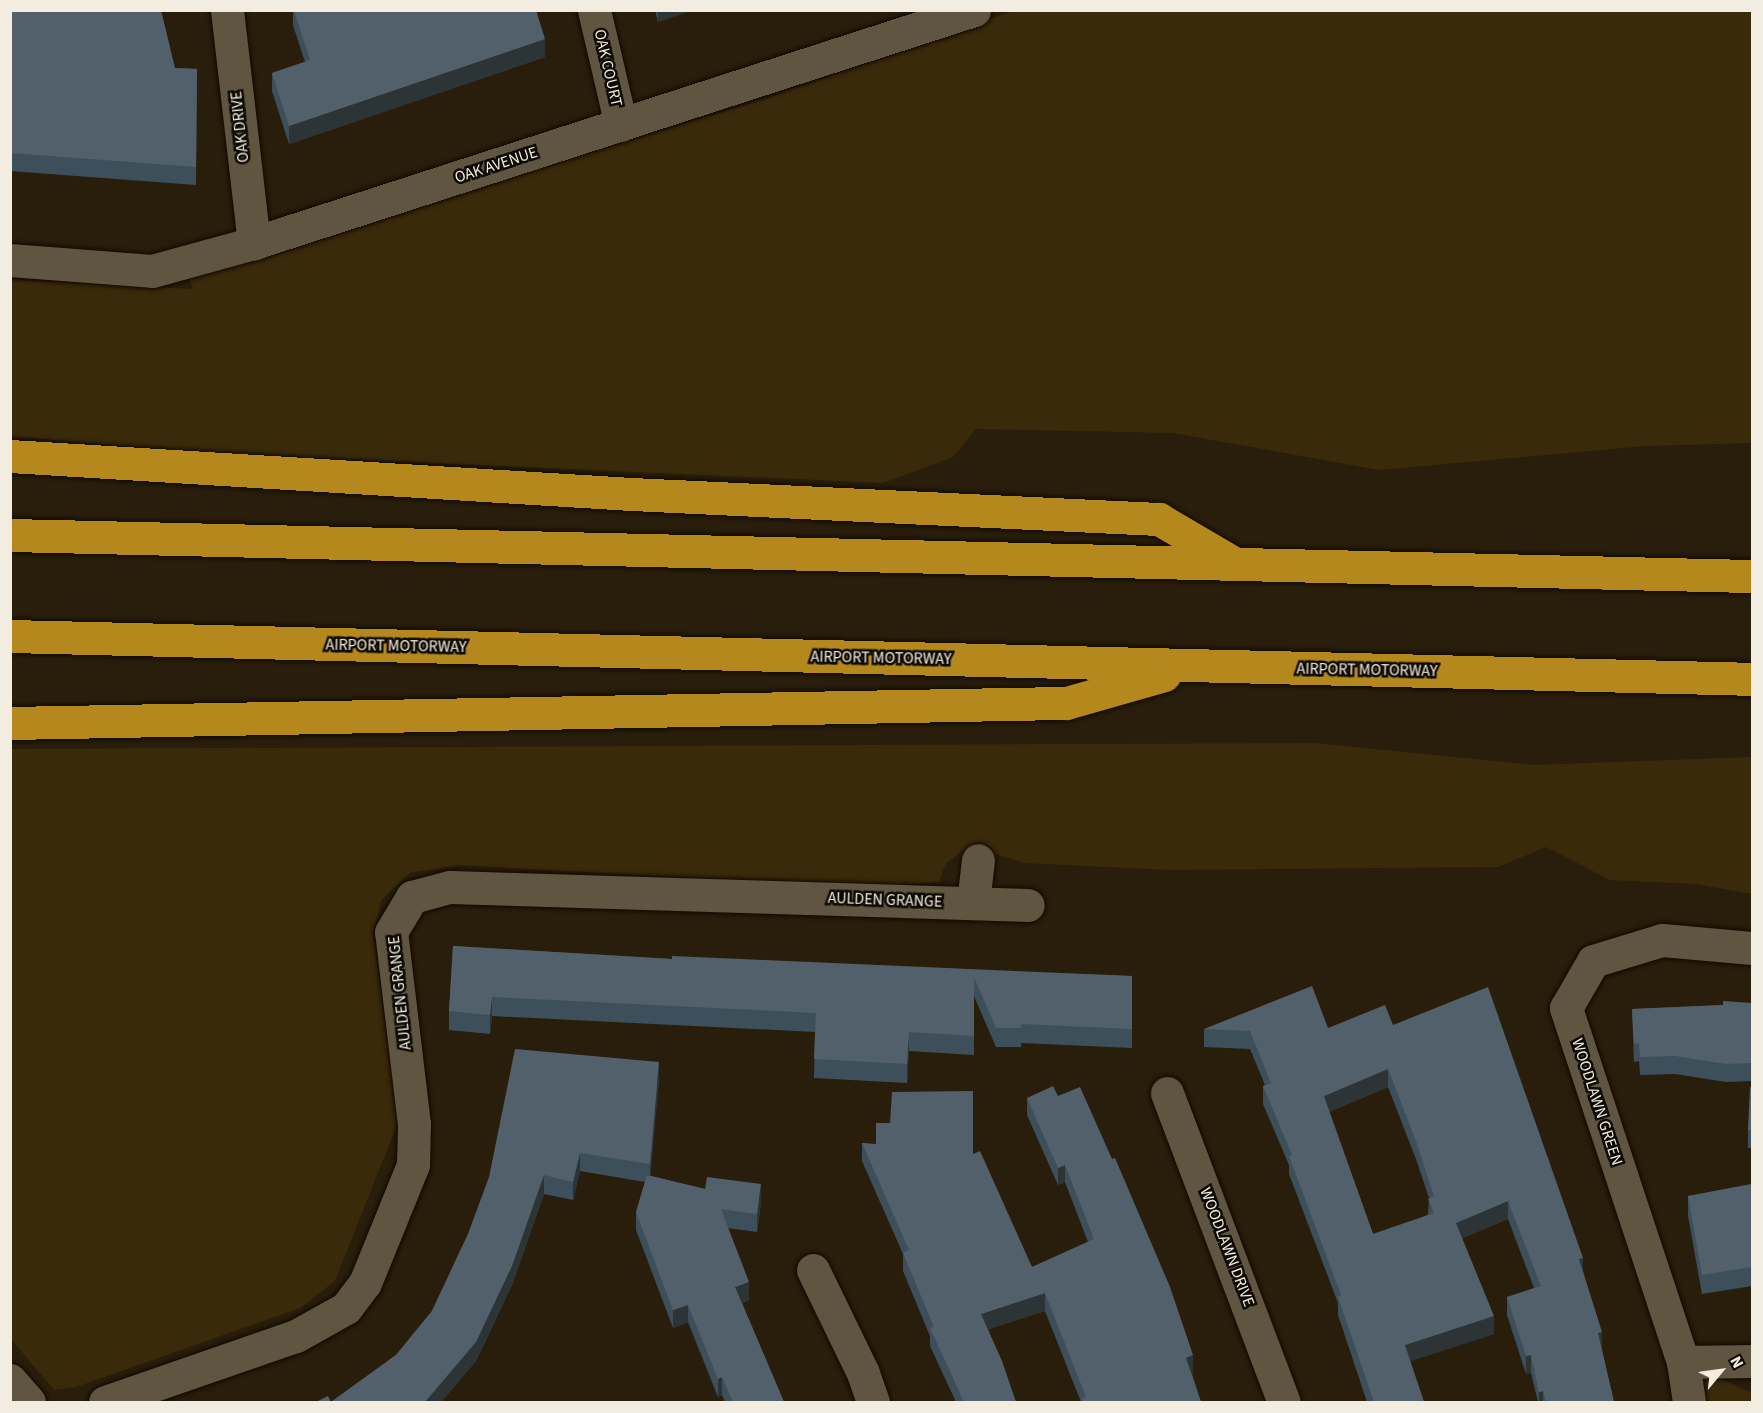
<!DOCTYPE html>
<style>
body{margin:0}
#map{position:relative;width:1763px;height:1413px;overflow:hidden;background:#281e0b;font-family:"Source Sans 3",sans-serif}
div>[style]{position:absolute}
.green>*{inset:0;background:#392a09}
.roads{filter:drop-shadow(0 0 2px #110800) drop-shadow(0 0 2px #110800)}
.street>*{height:33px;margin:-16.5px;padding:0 16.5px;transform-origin:16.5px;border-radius:16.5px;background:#605540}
.highway>*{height:33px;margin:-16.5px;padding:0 16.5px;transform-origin:16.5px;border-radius:16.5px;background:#b5881e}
.wall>*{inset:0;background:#3e4f5c}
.shaded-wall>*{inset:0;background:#2d3436}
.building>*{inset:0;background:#51606a}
span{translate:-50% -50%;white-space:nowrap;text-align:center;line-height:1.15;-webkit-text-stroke:5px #0d0903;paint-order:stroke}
.street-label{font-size:16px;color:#f3ece0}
.frame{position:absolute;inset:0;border:12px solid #f3ece0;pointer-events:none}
.north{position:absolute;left:1691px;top:1341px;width:60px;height:60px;-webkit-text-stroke:4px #0d0903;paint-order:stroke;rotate:61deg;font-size:16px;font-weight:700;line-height:24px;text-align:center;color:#f3ece0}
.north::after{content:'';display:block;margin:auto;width:21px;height:27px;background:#f3ece0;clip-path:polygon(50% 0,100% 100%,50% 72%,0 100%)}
</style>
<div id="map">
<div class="green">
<div style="clip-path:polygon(1013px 11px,1752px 11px,1752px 443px,1645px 446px,1379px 470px,1173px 433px,976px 429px,953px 457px,883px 483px,186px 452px,11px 436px,11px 280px,193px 289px,187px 274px,759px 101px)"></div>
<div style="clip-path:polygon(1314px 743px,1533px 765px,1752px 757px,1752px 894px,1696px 884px,1610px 880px,1546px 847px,1498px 867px,1170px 870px,1025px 863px,970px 846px,946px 863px,939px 882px,861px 887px,459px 865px,410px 873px,382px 899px,373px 933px,398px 1122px,335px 1281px,300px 1308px,76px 1387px,54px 1390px,11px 1339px,10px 749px)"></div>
<div style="clip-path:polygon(1683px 1362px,1752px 1393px,1752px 1402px,1689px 1402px)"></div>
</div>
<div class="roads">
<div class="street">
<div style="left:227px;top:10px;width:235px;rotate:83.4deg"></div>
<div style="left:594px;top:10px;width:118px;rotate:76.8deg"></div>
<div style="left:10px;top:260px;width:142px;rotate:4.4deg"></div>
<div style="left:152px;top:271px;width:106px;rotate:-15.4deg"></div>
<div style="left:254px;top:243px;width:757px;rotate:-17.93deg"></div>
<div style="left:973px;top:903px;width:43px;rotate:-83.4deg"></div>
<div style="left:1167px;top:1093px;width:330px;rotate:69.3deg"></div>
<div style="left:813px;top:1270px;width:114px;rotate:64.1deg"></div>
<div style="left:863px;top:1373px;width:31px;rotate:71deg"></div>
<div style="left:1683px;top:1362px;width:69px;rotate:-0.8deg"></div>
<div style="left:10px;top:1380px;width:29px;rotate:49deg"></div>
<div style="left:105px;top:1402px;width:202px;rotate:-19.1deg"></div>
<div style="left:296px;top:1336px;width:57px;rotate:-29.2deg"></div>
<div style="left:346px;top:1308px;width:31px;rotate:-53deg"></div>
<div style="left:365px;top:1283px;width:127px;rotate:-67.9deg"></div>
<div style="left:413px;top:1165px;width:41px;rotate:-88.6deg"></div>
<div style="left:414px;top:1124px;width:193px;rotate:-96.8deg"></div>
<div style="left:391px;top:932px;width:41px;rotate:-59deg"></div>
<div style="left:412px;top:897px;width:39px;rotate:-15deg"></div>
<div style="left:450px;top:887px;width:578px;rotate:1.78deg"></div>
<div style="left:1689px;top:1402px;width:40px;rotate:-98.5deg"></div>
<div style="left:1683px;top:1362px;width:373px;rotate:-108.3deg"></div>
<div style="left:1566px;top:1008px;width:54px;rotate:-60.1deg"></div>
<div style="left:1593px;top:961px;width:72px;rotate:-16.9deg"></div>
<div style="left:1662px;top:940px;width:90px;rotate:5.1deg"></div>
</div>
<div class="highway">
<div style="left:10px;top:456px;width:623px;rotate:3.5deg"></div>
<div style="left:632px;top:494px;width:528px;rotate:2.72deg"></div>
<div style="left:1159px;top:519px;width:87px;rotate:30.4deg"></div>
<div style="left:10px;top:535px;width:1742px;rotate:1.35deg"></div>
<div style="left:10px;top:636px;width:1743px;rotate:1.41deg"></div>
<div style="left:10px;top:723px;width:1056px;rotate:-1.09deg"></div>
<div style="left:1066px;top:703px;width:102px;rotate:-15.9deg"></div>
</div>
</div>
<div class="wall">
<div style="clip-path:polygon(10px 10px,175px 68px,197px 69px,196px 185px,10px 171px)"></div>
<div style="clip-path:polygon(293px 10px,536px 10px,545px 57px,289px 144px,272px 91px,272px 73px,305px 62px,293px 25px)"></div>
<div style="clip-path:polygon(655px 10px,693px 10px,658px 22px)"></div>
<div style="clip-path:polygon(453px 946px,672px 959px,1132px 976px,1132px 1048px,1021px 1043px,1021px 1047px,996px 1047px,974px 996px,974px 1055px,909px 1051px,907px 1083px,814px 1078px,815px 1032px,492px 1016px,490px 1034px,449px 1030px,449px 1011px)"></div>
<div style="clip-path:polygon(1752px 1003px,1752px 1081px,1726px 1082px,1675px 1074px,1640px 1075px,1639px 1061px,1634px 1062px,1632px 1009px,1723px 1005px)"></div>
<div style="clip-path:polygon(evenodd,1393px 1025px,1583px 1271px,1602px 1350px,1614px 1402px,1538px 1402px,1531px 1373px,1526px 1374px,1507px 1315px,1507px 1297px,1534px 1288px,1508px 1219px,1462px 1238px,1494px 1334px,1410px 1361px,1424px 1402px,1367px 1402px,1338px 1315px,1338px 1303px,1289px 1174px,1289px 1165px,1263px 1104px,1263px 1086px,1265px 1085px,1250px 1049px,1204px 1047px,1204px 1029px,1328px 1028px,1393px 1025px,1388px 1087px,1416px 1159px,1429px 1198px,1428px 1215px,1373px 1234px,1329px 1112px,1388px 1087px)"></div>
<div style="clip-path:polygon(659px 1080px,650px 1176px,761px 1202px,757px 1232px,728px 1228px,749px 1300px,742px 1303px,784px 1402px,725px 1402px,722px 1395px,718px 1397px,688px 1322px,673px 1328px,636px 1230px,636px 1212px,645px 1182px,580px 1171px,573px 1200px,544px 1194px,512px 1285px,476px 1361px,441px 1402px,316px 1402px,331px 1402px,396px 1355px,432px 1311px,468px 1234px)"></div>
<div style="clip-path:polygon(1752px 1087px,1752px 1148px,1748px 1148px,1748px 1130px)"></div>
<div style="clip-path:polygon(1027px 1098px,1193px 1373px,1192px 1374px,1201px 1402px,1081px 1402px,1045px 1311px,988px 1329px,1016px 1402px,956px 1402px,930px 1346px,930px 1336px,903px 1271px,903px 1254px,862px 1161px,862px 1143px,973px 1154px,1032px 1267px,1088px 1242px,1065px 1182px,1058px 1185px,1027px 1115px)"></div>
<div style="clip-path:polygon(1752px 1184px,1752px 1286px,1702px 1294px,1688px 1216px,1688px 1196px)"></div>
</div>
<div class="shaded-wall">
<div style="clip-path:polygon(658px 10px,693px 10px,658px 22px)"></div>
<div style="clip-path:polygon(545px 39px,545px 57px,289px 144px,289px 126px)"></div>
<div style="clip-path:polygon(492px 997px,492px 1016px,490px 1034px,490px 1015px)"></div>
<div style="clip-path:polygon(909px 1032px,909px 1051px,907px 1083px,907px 1064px)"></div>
<div style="clip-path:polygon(659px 1062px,659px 1080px,650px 1183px,650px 1164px)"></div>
<div style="clip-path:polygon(1388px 1069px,1388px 1087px,1324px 1114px,1324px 1096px)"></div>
<div style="clip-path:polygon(580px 1153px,580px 1171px,573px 1200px,573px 1182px)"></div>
<div style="clip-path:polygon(1065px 1165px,1065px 1182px,1058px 1185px,1058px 1168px)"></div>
<div style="clip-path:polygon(544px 1175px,544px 1194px,512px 1285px,476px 1361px,441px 1402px,425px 1402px)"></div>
<div style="clip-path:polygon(761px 1184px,761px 1202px,757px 1232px,757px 1214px)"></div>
<div style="clip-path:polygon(1508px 1201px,1508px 1219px,1456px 1241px,1456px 1223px)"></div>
<div style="clip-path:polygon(1583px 1258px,1583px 1276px,1579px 1259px)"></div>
<div style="clip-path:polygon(749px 1282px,749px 1300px,735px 1305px,735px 1287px)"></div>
<div style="clip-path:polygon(1045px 1293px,1045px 1311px,981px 1332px,981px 1314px)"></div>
<div style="clip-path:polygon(688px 1305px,688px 1322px,673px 1328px,673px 1310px)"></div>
<div style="clip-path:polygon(1494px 1316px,1494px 1334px,1405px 1363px,1405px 1345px)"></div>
<div style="clip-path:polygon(1602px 1332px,1602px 1350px,1598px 1351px,1598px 1333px)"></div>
<div style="clip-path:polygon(1193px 1355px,1193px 1373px,1186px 1376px,1186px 1358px)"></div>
<div style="clip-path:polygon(1531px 1355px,1531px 1373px,1526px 1374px,1526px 1356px)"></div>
<div style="clip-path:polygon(722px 1377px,722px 1395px,718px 1397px,718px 1379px)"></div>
<div style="clip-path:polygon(1543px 1391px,1543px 1402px,1539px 1402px,1539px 1392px)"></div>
</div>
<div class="building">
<div style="clip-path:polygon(10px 10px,161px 10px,175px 68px,197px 69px,196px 167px,10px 153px)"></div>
<div style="clip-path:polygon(294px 10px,536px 10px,545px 39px,289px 126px,272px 73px,310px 60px)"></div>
<div style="clip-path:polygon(453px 946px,672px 959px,672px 956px,1132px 976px,1132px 1029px,1021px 1024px,1021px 1028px,996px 1028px,974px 977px,974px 1036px,909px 1032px,907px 1064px,814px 1059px,816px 1013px,492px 997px,490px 1015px,449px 1011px)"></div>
<div style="clip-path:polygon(evenodd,1312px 986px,1328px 1028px,1385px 1005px,1393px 1025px,1488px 987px,1583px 1258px,1579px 1259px,1602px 1332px,1598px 1333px,1614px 1402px,1546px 1402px,1543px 1391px,1539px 1392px,1531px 1355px,1526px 1356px,1507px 1297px,1541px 1286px,1508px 1201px,1456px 1223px,1494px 1316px,1405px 1345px,1424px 1402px,1374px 1402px,1338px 1297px,1341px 1295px,1289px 1156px,1292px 1155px,1263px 1086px,1271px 1083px,1250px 1031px,1204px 1029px,1312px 986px,1388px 1069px,1416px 1141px,1434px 1196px,1428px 1199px,1434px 1213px,1373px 1234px,1324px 1096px,1388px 1069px)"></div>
<div style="clip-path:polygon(1723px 1001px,1752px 1003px,1752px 1063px,1726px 1064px,1675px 1056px,1640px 1057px,1639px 1043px,1634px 1044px,1632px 1009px,1723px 1005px)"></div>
<div style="clip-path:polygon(515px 1049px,659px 1062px,650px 1164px,580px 1153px,573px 1182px,544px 1175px,512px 1266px,476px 1342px,425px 1402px,316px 1402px,328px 1396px,331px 1402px,396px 1355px,432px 1311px,468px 1234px,489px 1177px)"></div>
<div style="clip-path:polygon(1053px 1086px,1058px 1096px,1080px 1087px,1112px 1159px,1115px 1158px,1170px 1287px,1193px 1355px,1186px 1358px,1201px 1402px,1083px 1402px,1082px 1398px,1086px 1397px,1045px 1293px,981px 1314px,1002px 1361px,1016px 1402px,964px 1402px,930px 1328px,934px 1327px,903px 1253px,909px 1250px,862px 1143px,876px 1144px,876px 1123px,890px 1123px,892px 1092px,973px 1091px,973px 1154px,980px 1151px,1032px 1267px,1094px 1239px,1065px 1165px,1058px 1168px,1027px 1098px)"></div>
<div style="clip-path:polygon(1750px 1087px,1752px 1087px,1752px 1130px,1748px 1130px)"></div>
<div style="clip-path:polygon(647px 1175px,705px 1189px,707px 1177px,761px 1184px,757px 1214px,721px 1209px,749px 1282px,735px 1287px,784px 1402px,733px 1402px,722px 1377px,718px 1379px,688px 1305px,673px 1310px,636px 1212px)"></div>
<div style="clip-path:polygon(1752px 1184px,1752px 1267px,1702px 1275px,1688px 1196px)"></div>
</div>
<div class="street-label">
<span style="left:608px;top:68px;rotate:77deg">OAK COURT</span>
<span style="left:240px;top:127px;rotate:-96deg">OAK DRIVE</span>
<span style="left:496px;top:165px;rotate:-18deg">OAK AVENUE</span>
<span style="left:396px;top:646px;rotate:1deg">AIRPORT MOTORWAY</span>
<span style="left:881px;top:658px;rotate:1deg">AIRPORT MOTORWAY</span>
<span style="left:1367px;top:670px;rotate:1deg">AIRPORT MOTORWAY</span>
<span style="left:885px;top:900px;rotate:2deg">AULDEN GRANGE</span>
<span style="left:400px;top:993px;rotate:-96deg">AULDEN GRANGE</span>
<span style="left:1597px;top:1102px;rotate:72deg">WOODLAWN GREEN</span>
<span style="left:1227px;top:1247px;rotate:69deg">WOODLAWN DRIVE</span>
</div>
<div class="frame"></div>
<div class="north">N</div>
</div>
